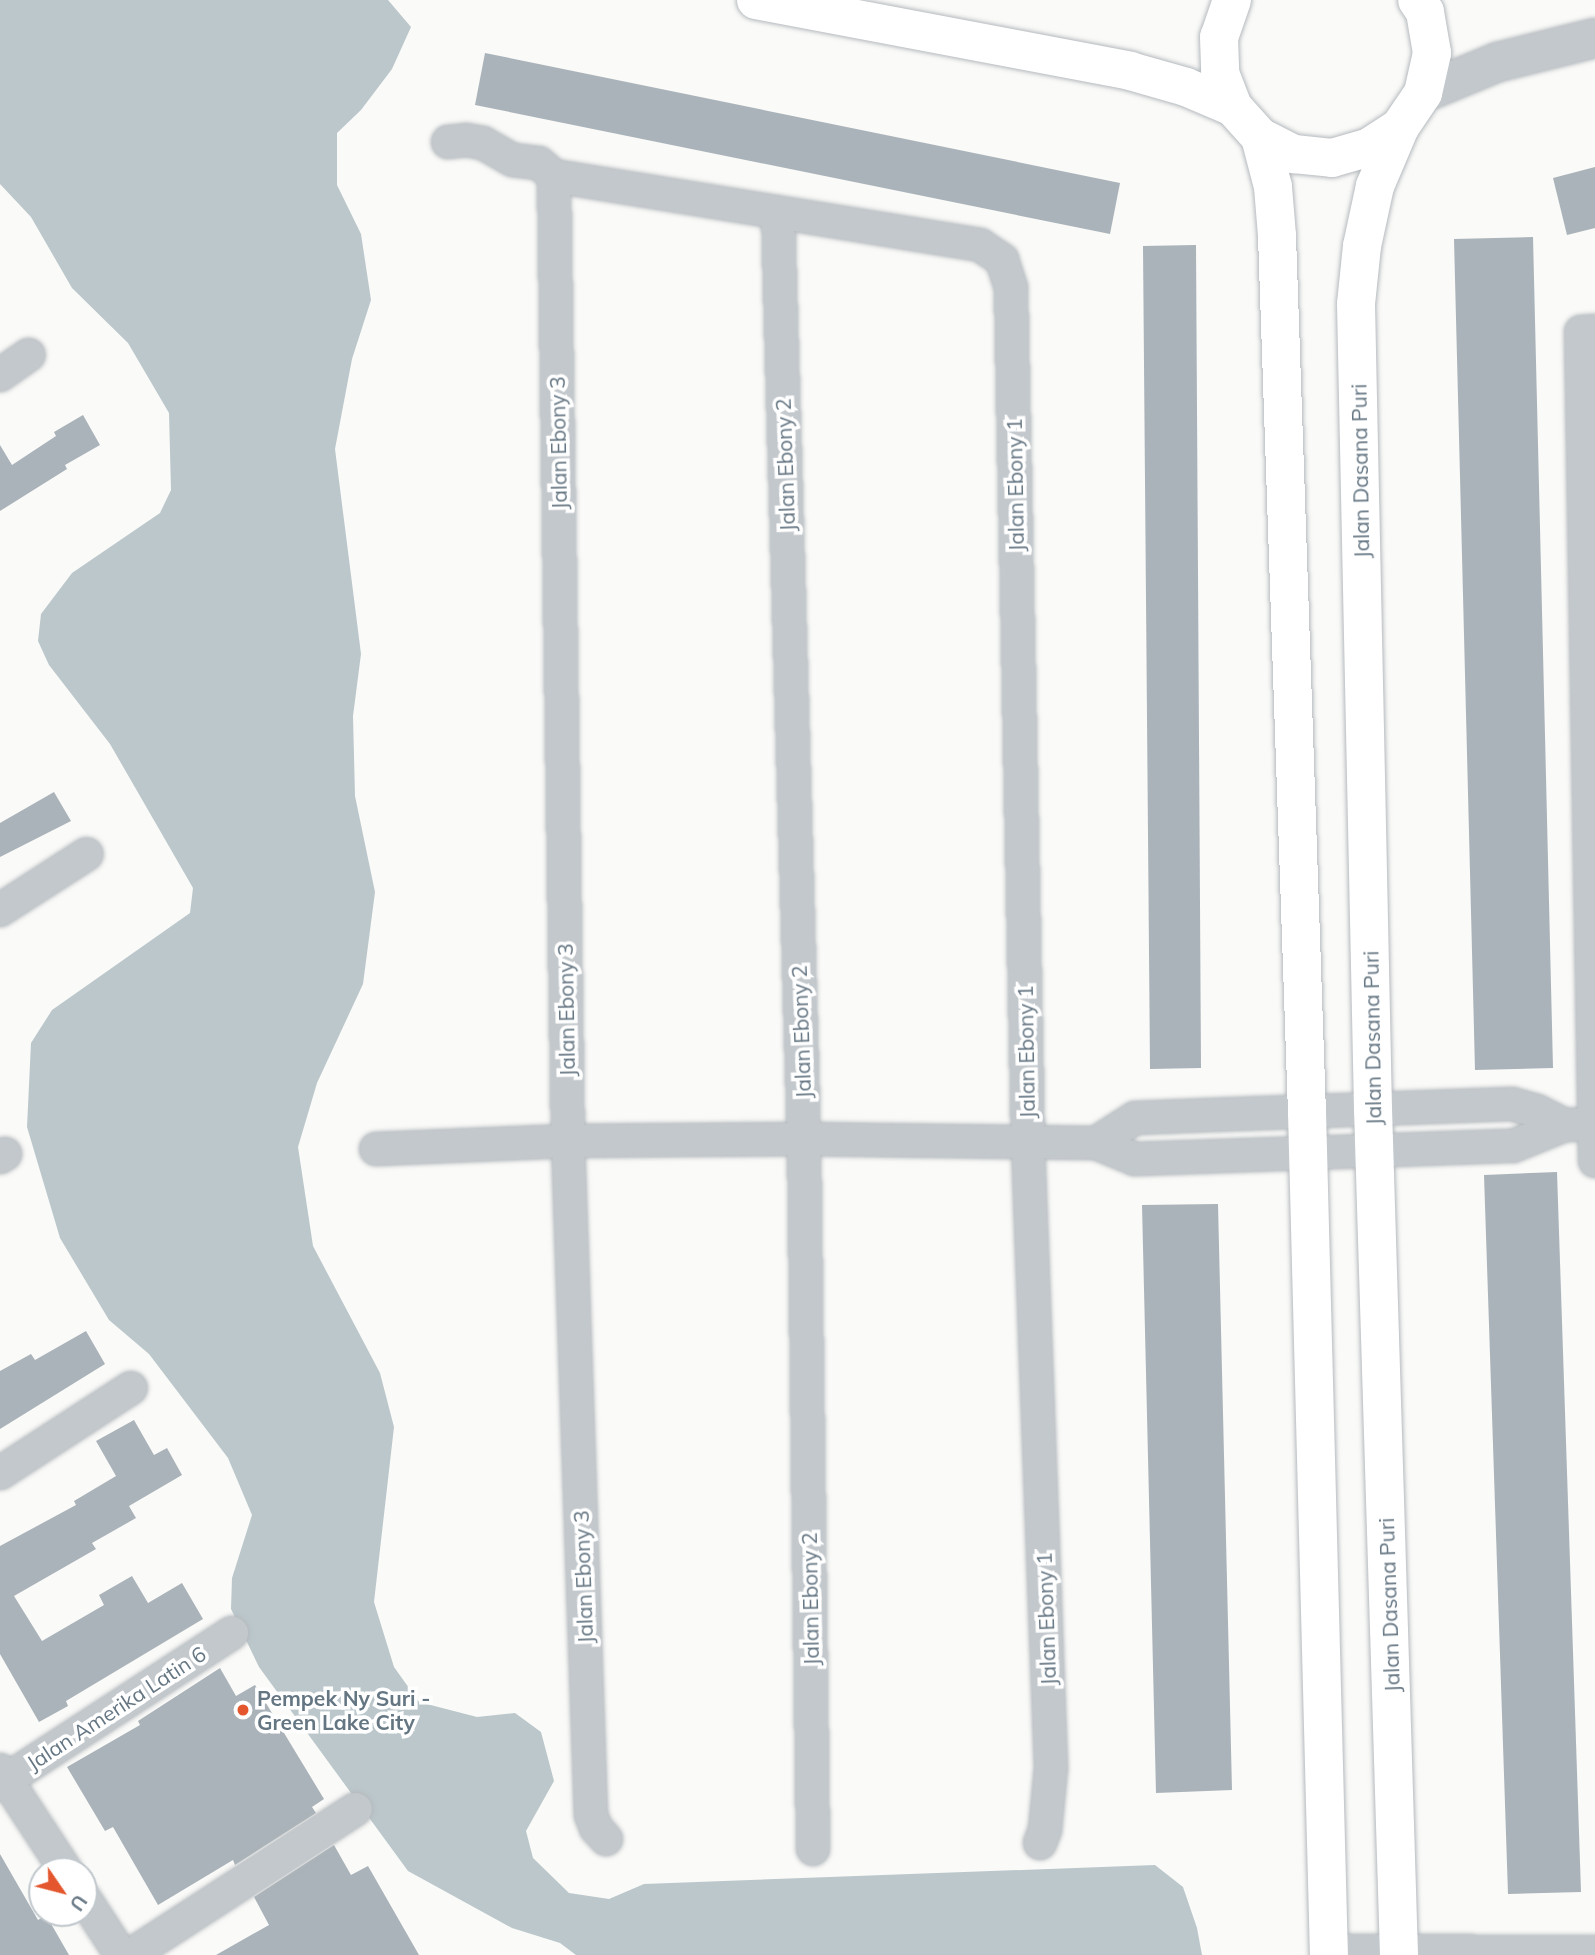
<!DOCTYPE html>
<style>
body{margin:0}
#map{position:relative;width:1595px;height:1955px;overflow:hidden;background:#fafaf8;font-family:Mulish,sans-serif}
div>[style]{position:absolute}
.water>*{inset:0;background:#bbc7cb}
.building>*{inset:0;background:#aab3b9}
.roads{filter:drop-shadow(0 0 2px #b5babe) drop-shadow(0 0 2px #b5babe)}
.minor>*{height:32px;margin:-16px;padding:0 16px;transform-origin:16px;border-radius:16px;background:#c3c8cc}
.tertiary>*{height:38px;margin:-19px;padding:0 19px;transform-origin:19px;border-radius:19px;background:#c3c8cc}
.primary>*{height:38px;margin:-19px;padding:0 19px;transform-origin:19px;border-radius:19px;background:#fff}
.dots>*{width:19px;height:19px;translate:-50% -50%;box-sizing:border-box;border:4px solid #fff;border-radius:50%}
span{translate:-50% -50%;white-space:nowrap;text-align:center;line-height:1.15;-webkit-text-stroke:7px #fff;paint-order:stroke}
.street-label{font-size:21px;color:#657683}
.poi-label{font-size:21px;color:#657683;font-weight:700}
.left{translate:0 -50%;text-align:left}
.north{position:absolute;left:28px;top:1857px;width:70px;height:70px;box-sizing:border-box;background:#fff;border:2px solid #c1c8cd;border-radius:50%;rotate:125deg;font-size:19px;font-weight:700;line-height:28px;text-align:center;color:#657683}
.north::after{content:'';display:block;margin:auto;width:24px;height:32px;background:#e4572e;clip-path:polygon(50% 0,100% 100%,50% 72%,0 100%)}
</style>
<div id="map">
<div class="water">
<div style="clip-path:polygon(0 0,388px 0,411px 27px,392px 69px,361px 110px,337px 133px,337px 185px,361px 234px,371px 300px,352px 359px,335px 449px,361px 654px,353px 716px,355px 796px,375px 892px,363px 984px,317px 1083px,298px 1147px,313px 1246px,380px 1373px,394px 1427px,374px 1602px,394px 1667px,419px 1702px,477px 1717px,515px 1713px,541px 1732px,554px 1781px,526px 1831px,533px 1858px,569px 1893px,609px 1899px,644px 1884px,1155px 1865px,1183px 1887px,1197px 1928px,1202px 1955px,576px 1955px,560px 1943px,512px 1928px,408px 1871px,259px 1667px,231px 1609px,232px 1578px,252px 1515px,228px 1458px,149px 1354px,109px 1320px,60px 1238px,27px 1127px,31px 1043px,52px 1010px,190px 913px,193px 888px,110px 744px,49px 665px,38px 641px,41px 614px,72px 573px,160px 513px,171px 490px,169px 413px,128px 343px,72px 288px,31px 217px,0 184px)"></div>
</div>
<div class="building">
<div style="clip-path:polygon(485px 53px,1120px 183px,1110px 234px,475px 105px)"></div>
<div style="clip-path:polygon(1595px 167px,1595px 228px,1567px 235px,1553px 178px)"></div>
<div style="clip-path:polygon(1533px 237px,1553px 1068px,1475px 1070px,1454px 239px)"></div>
<div style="clip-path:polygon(1196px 245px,1201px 1068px,1150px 1069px,1143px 246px)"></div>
<div style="clip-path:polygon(83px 415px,100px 445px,65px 465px,67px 469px,0 511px,0 445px,12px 465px,56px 436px,54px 432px)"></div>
<div style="clip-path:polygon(54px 792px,71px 821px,0 857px,0 823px)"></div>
<div style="clip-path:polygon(1557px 1172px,1581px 1892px,1508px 1894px,1484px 1175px)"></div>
<div style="clip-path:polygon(1218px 1204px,1232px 1790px,1156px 1793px,1142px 1205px)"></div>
<div style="clip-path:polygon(86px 1331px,105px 1364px,0 1429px,0 1371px,31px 1354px,35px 1360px)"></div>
<div style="clip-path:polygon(134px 1420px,154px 1455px,167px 1448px,182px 1475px,129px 1506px,136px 1518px,92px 1543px,96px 1549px,14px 1596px,42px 1641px,104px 1605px,99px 1595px,132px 1576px,148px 1603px,182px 1583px,203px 1619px,66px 1701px,68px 1706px,39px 1722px,0 1654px,0 1546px,76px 1505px,74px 1501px,116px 1476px,96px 1441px)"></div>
<div style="clip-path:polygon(220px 1668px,236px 1696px,255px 1685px,324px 1799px,312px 1807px,316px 1813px,235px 1865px,233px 1860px,158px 1905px,113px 1827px,105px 1831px,67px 1767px,140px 1725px,138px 1721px)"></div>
<div style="clip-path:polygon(334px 1845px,351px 1875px,368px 1866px,419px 1955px,216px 1955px,269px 1925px,254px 1897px)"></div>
<div style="clip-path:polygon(0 1854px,38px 1920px,46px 1915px,69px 1955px,0 1955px)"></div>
</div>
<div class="roads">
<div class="minor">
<div style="left:448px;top:142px;width:18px;rotate:-6deg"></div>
<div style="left:466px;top:140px;width:17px;rotate:10deg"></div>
<div style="left:483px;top:143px;width:34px;rotate:30deg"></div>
<div style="left:513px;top:160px;width:26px;rotate:7deg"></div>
<div style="left:539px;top:163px;width:20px;rotate:41deg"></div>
<div style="left:554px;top:176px;width:432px;rotate:9.2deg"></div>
<div style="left:980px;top:245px;width:27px;rotate:34deg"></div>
<div style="left:1002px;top:260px;width:29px;rotate:72deg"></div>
<div style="left:1011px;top:288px;width:855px;rotate:88.86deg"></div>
<div style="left:1028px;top:1143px;width:625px;rotate:87.89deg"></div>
<div style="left:1051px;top:1768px;width:62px;rotate:95.5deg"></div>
<div style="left:1045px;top:1830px;width:14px;rotate:111deg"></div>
<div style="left:554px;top:176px;width:965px;rotate:89.17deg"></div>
<div style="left:568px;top:1141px;width:674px;rotate:88.05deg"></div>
<div style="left:591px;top:1815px;width:14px;rotate:69deg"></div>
<div style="left:596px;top:1828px;width:15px;rotate:48deg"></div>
<div style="left:778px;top:214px;width:925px;rotate:88.39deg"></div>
<div style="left:804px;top:1139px;width:710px;rotate:89.27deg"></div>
<div style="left:1595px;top:331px;width:14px;rotate:176deg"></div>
<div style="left:1581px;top:332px;width:829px;rotate:89.03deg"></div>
<div style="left:0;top:375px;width:35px;rotate:-35deg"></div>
<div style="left:0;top:910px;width:103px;rotate:-32.8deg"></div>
<div style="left:1096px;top:1143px;width:46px;rotate:-32.7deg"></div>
<div style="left:1135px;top:1118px;width:75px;rotate:-2.3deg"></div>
<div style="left:1210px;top:1115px;width:302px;rotate:-2.1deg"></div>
<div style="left:1512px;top:1104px;width:26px;rotate:16deg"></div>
<div style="left:1537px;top:1111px;width:31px;rotate:27deg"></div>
<div style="left:376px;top:1149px;width:192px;rotate:-2.4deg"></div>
<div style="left:568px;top:1141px;width:236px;rotate:-0.5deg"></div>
<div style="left:804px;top:1139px;width:292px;rotate:0.8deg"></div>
<div style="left:1096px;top:1143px;width:42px;rotate:22.3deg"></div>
<div style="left:1135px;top:1159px;width:378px;rotate:-2deg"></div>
<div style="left:1513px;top:1146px;width:56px;rotate:-22deg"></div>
<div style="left:1565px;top:1125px;width:30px;rotate:-2deg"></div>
<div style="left:0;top:1157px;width:6px;rotate:-31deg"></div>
<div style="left:0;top:1473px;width:156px;rotate:-33deg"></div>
<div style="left:0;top:1770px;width:121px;rotate:56.8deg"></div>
<div style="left:0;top:1784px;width:277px;rotate:-33.1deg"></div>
<div style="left:84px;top:1898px;width:68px;rotate:57deg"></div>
<div style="left:1329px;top:1951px;width:266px;rotate:0.2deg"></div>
<div style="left:131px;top:1955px;width:268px;rotate:-33deg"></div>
</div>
<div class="tertiary">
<div style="left:1423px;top:93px;width:81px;rotate:-22.5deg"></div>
<div style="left:1498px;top:62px;width:100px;rotate:-13.9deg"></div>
</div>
<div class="primary">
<div style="left:756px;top:0;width:381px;rotate:10.7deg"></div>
<div style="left:1130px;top:71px;width:58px;rotate:15.9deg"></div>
<div style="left:1186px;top:87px;width:51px;rotate:23.1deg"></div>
<div style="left:1232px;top:0;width:39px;rotate:109deg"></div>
<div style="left:1219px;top:37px;width:36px;rotate:88deg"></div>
<div style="left:1220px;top:73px;width:36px;rotate:69deg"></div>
<div style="left:1233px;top:107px;width:40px;rotate:48deg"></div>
<div style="left:1260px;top:137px;width:38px;rotate:27deg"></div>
<div style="left:1294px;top:154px;width:38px;rotate:6deg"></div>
<div style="left:1332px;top:158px;width:37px;rotate:-16deg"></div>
<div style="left:1368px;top:148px;width:38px;rotate:-33deg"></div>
<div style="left:1400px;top:127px;width:41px;rotate:-55.9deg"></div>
<div style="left:1423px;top:93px;width:41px;rotate:-77.3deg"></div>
<div style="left:1432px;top:53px;width:42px;rotate:-99.7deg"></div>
<div style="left:1425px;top:12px;width:14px;rotate:-124deg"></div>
<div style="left:1260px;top:137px;width:52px;rotate:75.4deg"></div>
<div style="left:1273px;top:187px;width:49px;rotate:85.3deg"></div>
<div style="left:1277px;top:236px;width:877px;rotate:88.04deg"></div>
<div style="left:1307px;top:1112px;width:843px;rotate:88.51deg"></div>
<div style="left:1399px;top:1955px;width:846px;rotate:-91.76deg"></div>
<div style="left:1373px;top:1109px;width:805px;rotate:-91.21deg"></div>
<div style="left:1356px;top:304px;width:58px;rotate:-84.1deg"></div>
<div style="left:1362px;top:246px;width:61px;rotate:-77.8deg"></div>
<div style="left:1375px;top:186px;width:64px;rotate:-67deg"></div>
</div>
</div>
<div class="dots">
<div style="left:243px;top:1710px;background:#e4572e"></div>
</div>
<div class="street-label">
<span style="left:558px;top:443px;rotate:-91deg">Jalan Ebony 3</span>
<span style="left:785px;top:465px;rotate:-92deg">Jalan Ebony 2</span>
<span style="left:1360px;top:471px;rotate:-91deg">Jalan Dasana Puri</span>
<span style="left:1015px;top:485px;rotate:-91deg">Jalan Ebony 1</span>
<span style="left:566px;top:1010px;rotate:-91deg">Jalan Ebony 3</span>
<span style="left:801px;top:1032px;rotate:-92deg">Jalan Ebony 2</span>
<span style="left:1372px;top:1038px;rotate:-91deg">Jalan Dasana Puri</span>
<span style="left:1026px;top:1052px;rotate:-91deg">Jalan Ebony 1</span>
<span style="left:583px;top:1577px;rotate:-92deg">Jalan Ebony 3</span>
<span style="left:810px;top:1599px;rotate:-91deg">Jalan Ebony 2</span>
<span style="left:1389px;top:1605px;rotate:-92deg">Jalan Dasana Puri</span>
<span style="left:1046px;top:1619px;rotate:-92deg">Jalan Ebony 1</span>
<span style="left:116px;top:1708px;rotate:-33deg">Jalan Amerika Latin 6</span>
</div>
<div class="poi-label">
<span class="left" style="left:257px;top:1710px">Pempek Ny Suri -<br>Green Lake City</span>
</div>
<div class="north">U</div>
</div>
